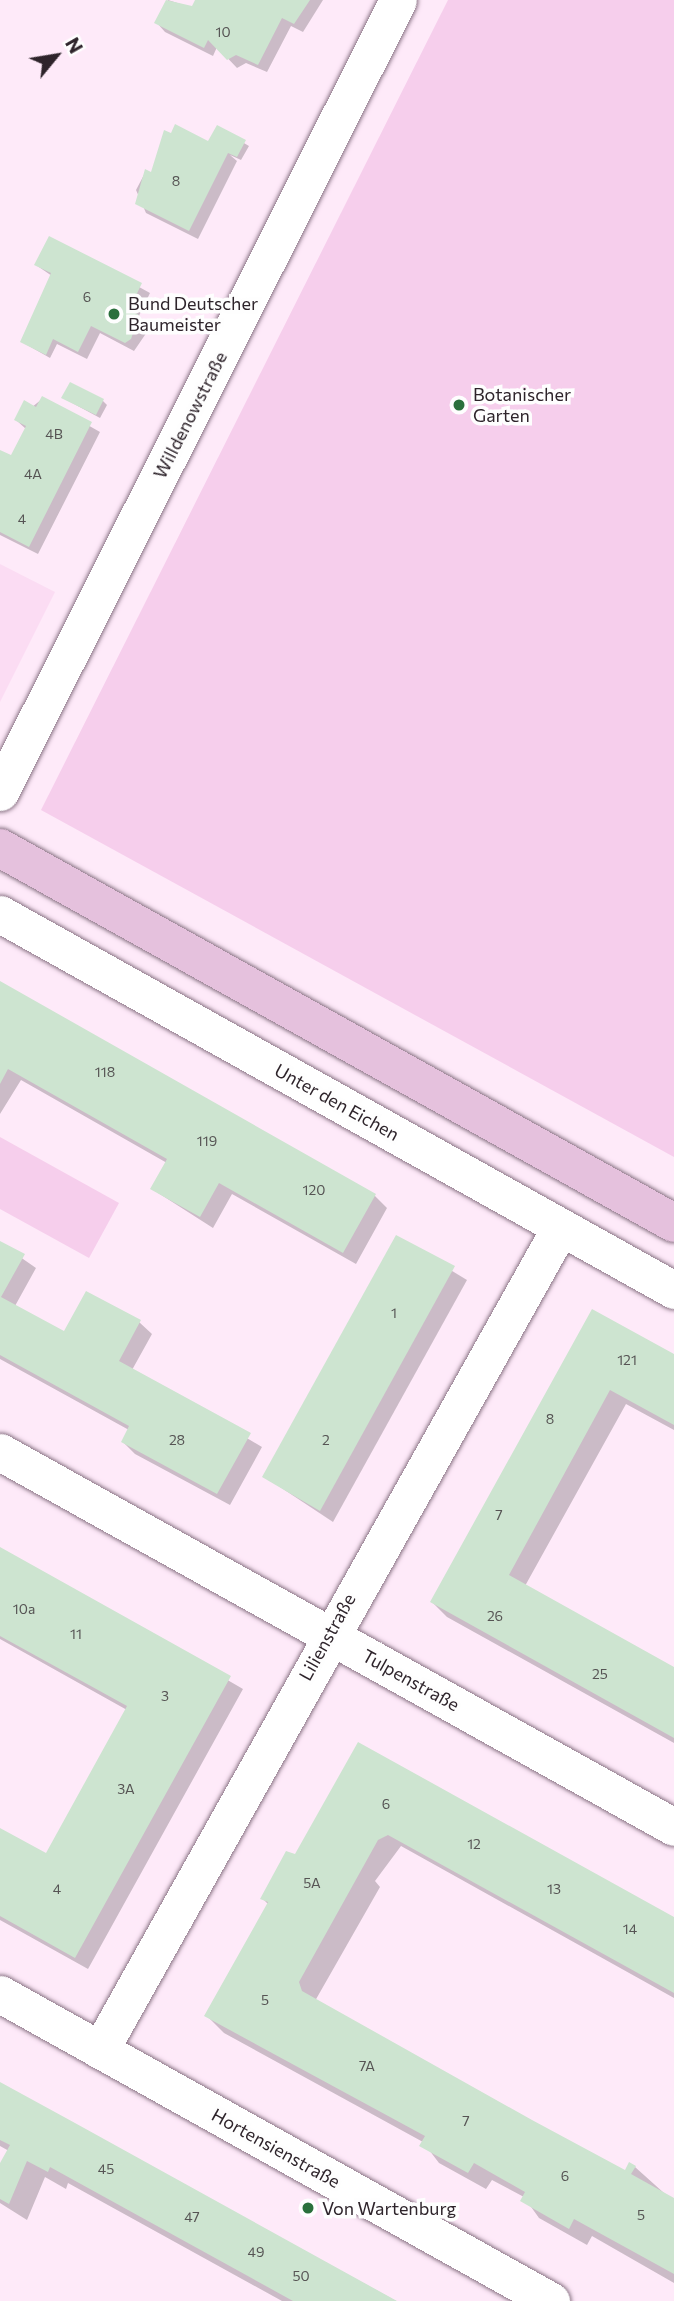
<!DOCTYPE html>
<meta charset="utf-8">
<style>
body{margin:0}
#map{position:relative;width:674px;height:2301px;overflow:hidden;background:#feeaf9;font-family:Commissioner,sans-serif}
div>[style]{position:absolute}
.built>*{inset:0;background:#fbdcf3}
.green>*{inset:0;background:#f6ceec}
.shadow>*{inset:0;background:#0003}
.building>*{inset:0;background:#cde4d0}
.roads{filter:drop-shadow(0 0 2px #8a7485) drop-shadow(0 0 2px #8a7485)}
.minor>*{height:37px;margin:-18.5px;padding:0 18.5px;transform-origin:18.5px;border-radius:18.5px;background:#fff}
.major>*{height:38px;margin:-19px;padding:0 19px;transform-origin:19px;border-radius:19px;background:#e5c1dd}
.dots>*{width:19px;height:19px;translate:-50% -50%;box-sizing:border-box;border:4px solid #fefefe;border-radius:50%}
span{translate:-50% -50%;white-space:nowrap;text-align:center;line-height:1.15;-webkit-text-stroke:7px #fefefe;paint-order:stroke}
.number-label{font-size:14px;color:#565454}
.number-label span{-webkit-text-stroke-width:0}
.poi-label{font-size:18px;color:#2e242b}
.left{translate:0 -50%;text-align:left}
.street-label{font-size:18px;color:#2e242b}
.north{position:absolute;left:21px;top:21px;width:70px;height:70px;-webkit-text-stroke:5px #fefefe;paint-order:stroke;rotate:60deg;font-size:19px;font-weight:700;line-height:28px;text-align:center;color:#2e242b}
.north::after{content:'';display:block;margin:auto;width:24px;height:32px;background:#2e242b;clip-path:polygon(50% 0,100% 100%,50% 72%,0 100%)}
</style>
<div id="map">
<div class="built">
<div style="clip-path:polygon(0 564px,55px 592px,0 702px)"></div>
</div>
<div class="green">
<div style="clip-path:polygon(448px 0,674px 0,674px 1157px,41px 810px)"></div>
<div style="clip-path:polygon(0 1137px,119px 1203px,89px 1258px,0 1209px)"></div>
</div>
<div class="shadow">
<div style="clip-path:polygon(168px 0,193px 8px,197px 0,323px 0,303px 32px,291px 26px,267px 72px,246px 63px,237px 68px,217px 47px,213px 56px,165px 32px,157px 23px)"></div>
<div style="clip-path:polygon(218px 128px,249px 146px,241px 160px,230px 155px,237px 161px,198px 239px,146px 213px,136px 190px,146px 171px,152px 174px,216px 146px)"></div>
<div style="clip-path:polygon(50px 238px,150px 293px,137px 320px,147px 332px,134px 351px,100px 333px,87px 359px,57px 344px,50px 358px,22px 342px,52px 276px,36px 265px)"></div>
<div style="clip-path:polygon(63px 398px,103px 401px,107px 405px,100px 418px)"></div>
<div style="clip-path:polygon(42px 399px,100px 432px,38px 554px,0 535px,0 452px,12px 458px,26px 429px,16px 420px)"></div>
<div style="clip-path:polygon(0 983px,375px 1196px,387px 1208px,356px 1264px,232px 1194px,213px 1228px,152px 1189px,167px 1163px,21px 1080px,0 1114px)"></div>
<div style="clip-path:polygon(396px 1237px,467px 1280px,333px 1522px,265px 1477px)"></div>
<div style="clip-path:polygon(0 1243px,36px 1268px,15px 1306px,65px 1334px,139px 1322px,152px 1334px,132px 1370px,262px 1447px,230px 1505px,135px 1454px,123px 1442px,129px 1430px,0 1359px)"></div>
<div style="clip-path:polygon(593px 1311px,674px 1356px,674px 1430px,626px 1404px,525px 1586px,674px 1669px,674px 1743px,447px 1617px,432px 1602px)"></div>
<div style="clip-path:polygon(0 1548px,243px 1689px,88px 1969px,0 1920px,0 1830px,47px 1855px,127px 1710px,0 1639px)"></div>
<div style="clip-path:polygon(359px 1744px,674px 1918px,674px 1998px,401px 1846px,375px 1881px,380px 1887px,315px 2001px,625px 2172px,635px 2167px,674px 2202px,674px 2283px,592px 2236px,587px 2245px,539px 2218px,524px 2197px,492px 2180px,486px 2189px,439px 2163px,423px 2142px,224px 2033px,206px 2015px,269px 1905px,262px 1898px,296px 1857px)"></div>
<div style="clip-path:polygon(0 2084px,396px 2301px,282px 2301px,68px 2183px,66px 2189px,45px 2177px,27px 2220px,0 2203px,0 2166px,9px 2151px,0 2146px)"></div>
</div>
<div class="building">
<div style="clip-path:polygon(166px 0,192px 6px,195px 0,310px 0,294px 24px,282px 18px,258px 65px,236px 55px,227px 60px,208px 40px,204px 48px,154px 23px)"></div>
<div style="clip-path:polygon(175px 124px,208px 141px,217px 125px,246px 140px,237px 157px,228px 153px,189px 231px,135px 204px,145px 169px,151px 172px,164px 130px,171px 133px)"></div>
<div style="clip-path:polygon(49px 236px,142px 283px,129px 310px,139px 315px,131px 339px,125px 343px,91px 326px,78px 352px,53px 339px,46px 355px,20px 342px,51px 273px,34px 265px)"></div>
<div style="clip-path:polygon(70px 382px,104px 399px,96px 415px,61px 398px)"></div>
<div style="clip-path:polygon(42px 396px,92px 422px,29px 547px,0 532px,0 450px,11px 455px,26px 426px,14px 420px,24px 400px,36px 407px)"></div>
<div style="clip-path:polygon(0 981px,376px 1194px,343px 1253px,219px 1183px,200px 1217px,150px 1189px,167px 1159px,8px 1069px,0 1084px)"></div>
<div style="clip-path:polygon(396px 1235px,455px 1266px,320px 1511px,262px 1477px)"></div>
<div style="clip-path:polygon(0 1241px,25px 1254px,1px 1297px,64px 1331px,86px 1291px,141px 1320px,119px 1361px,251px 1433px,217px 1494px,121px 1442px,129px 1426px,0 1355px)"></div>
<div style="clip-path:polygon(592px 1309px,674px 1354px,674px 1425px,610px 1390px,509px 1575px,674px 1667px,674px 1738px,430px 1602px)"></div>
<div style="clip-path:polygon(0 1547px,231px 1676px,75px 1958px,0 1916px,0 1828px,46px 1853px,127px 1706px,0 1636px)"></div>
<div style="clip-path:polygon(358px 1742px,674px 1917px,674px 1993px,388px 1835px,378px 1840px,299px 1982px,302px 1991px,532px 2120px,625px 2170px,629px 2162px,636px 2166px,631px 2174px,674px 2198px,674px 2274px,574px 2219px,569px 2229px,520px 2201px,525px 2192px,474px 2163px,468px 2173px,419px 2146px,425px 2136px,204px 2016px,268px 1902px,260px 1899px,286px 1851px,295px 1854px)"></div>
<div style="clip-path:polygon(0 2082px,75px 2123px,397px 2301px,293px 2301px,50px 2167px,48px 2172px,27px 2161px,9px 2204px,0 2199px,0 2163px,10px 2145px,0 2140px)"></div>
</div>
<div class="roads">
<div class="minor">
<div style="left:0;top:792px;width:886px;rotate:-63.32deg"></div>
<div style="left:0;top:914px;width:772px;rotate:29.16deg"></div>
<div style="left:0;top:1452px;width:771px;rotate:29.09deg"></div>
<div style="left:0;top:1994px;width:631px;rotate:29.13deg"></div>
<div style="left:100px;top:2050px;width:942px;rotate:-60.77deg"></div>
</div>
<div class="major">
<div style="left:0;top:848px;width:771px;rotate:29.09deg"></div>
</div>
</div>
<div class="dots">
<div style="left:114px;top:314px;background:#2a703c"></div>
<div style="left:459px;top:405px;background:#2a703c"></div>
<div style="left:308px;top:2208px;background:#2a703c"></div>
</div>
<div class="number-label">
<span style="left:223px;top:32px">10</span>
<span style="left:176px;top:181px">8</span>
<span style="left:87px;top:297px">6</span>
<span style="left:54px;top:434px">4B</span>
<span style="left:33px;top:474px">4A</span>
<span style="left:22px;top:519px">4</span>
<span style="left:105px;top:1072px">118</span>
<span style="left:207px;top:1141px">119</span>
<span style="left:314px;top:1190px">120</span>
<span style="left:394px;top:1313px">1</span>
<span style="left:627px;top:1360px">121</span>
<span style="left:550px;top:1419px">8</span>
<span style="left:177px;top:1440px">28</span>
<span style="left:326px;top:1440px">2</span>
<span style="left:499px;top:1515px">7</span>
<span style="left:24px;top:1609px">10a</span>
<span style="left:495px;top:1616px">26</span>
<span style="left:76px;top:1634px">11</span>
<span style="left:600px;top:1674px">25</span>
<span style="left:165px;top:1696px">3</span>
<span style="left:126px;top:1789px">3A</span>
<span style="left:386px;top:1804px">6</span>
<span style="left:474px;top:1844px">12</span>
<span style="left:312px;top:1883px">5A</span>
<span style="left:57px;top:1889px">4</span>
<span style="left:554px;top:1889px">13</span>
<span style="left:630px;top:1929px">14</span>
<span style="left:265px;top:2000px">5</span>
<span style="left:367px;top:2066px">7A</span>
<span style="left:466px;top:2121px">7</span>
<span style="left:106px;top:2169px">45</span>
<span style="left:565px;top:2176px">6</span>
<span style="left:641px;top:2215px">5</span>
<span style="left:192px;top:2217px">47</span>
<span style="left:256px;top:2252px">49</span>
<span style="left:301px;top:2276px">50</span>
</div>
<div class="poi-label">
<span class="left" style="left:128px;top:314px">Bund Deutscher<br>Baumeister</span>
<span class="left" style="left:473px;top:405px">Botanischer<br>Garten</span>
<span class="left" style="left:322px;top:2208px">Von Wartenburg</span>
</div>
<div class="street-label">
<span style="left:190px;top:415px;rotate:-63deg">Willdenowstraße</span>
<span style="left:337px;top:1102px;rotate:29deg">Unter den Eichen</span>
<span style="left:327px;top:1637px;rotate:-61deg">Lilienstraße</span>
<span style="left:411px;top:1680px;rotate:29deg">Tulpenstraße</span>
<span style="left:276px;top:2148px;rotate:29deg">Hortensienstraße</span>
</div>
<div class="north">N</div>
</div>
